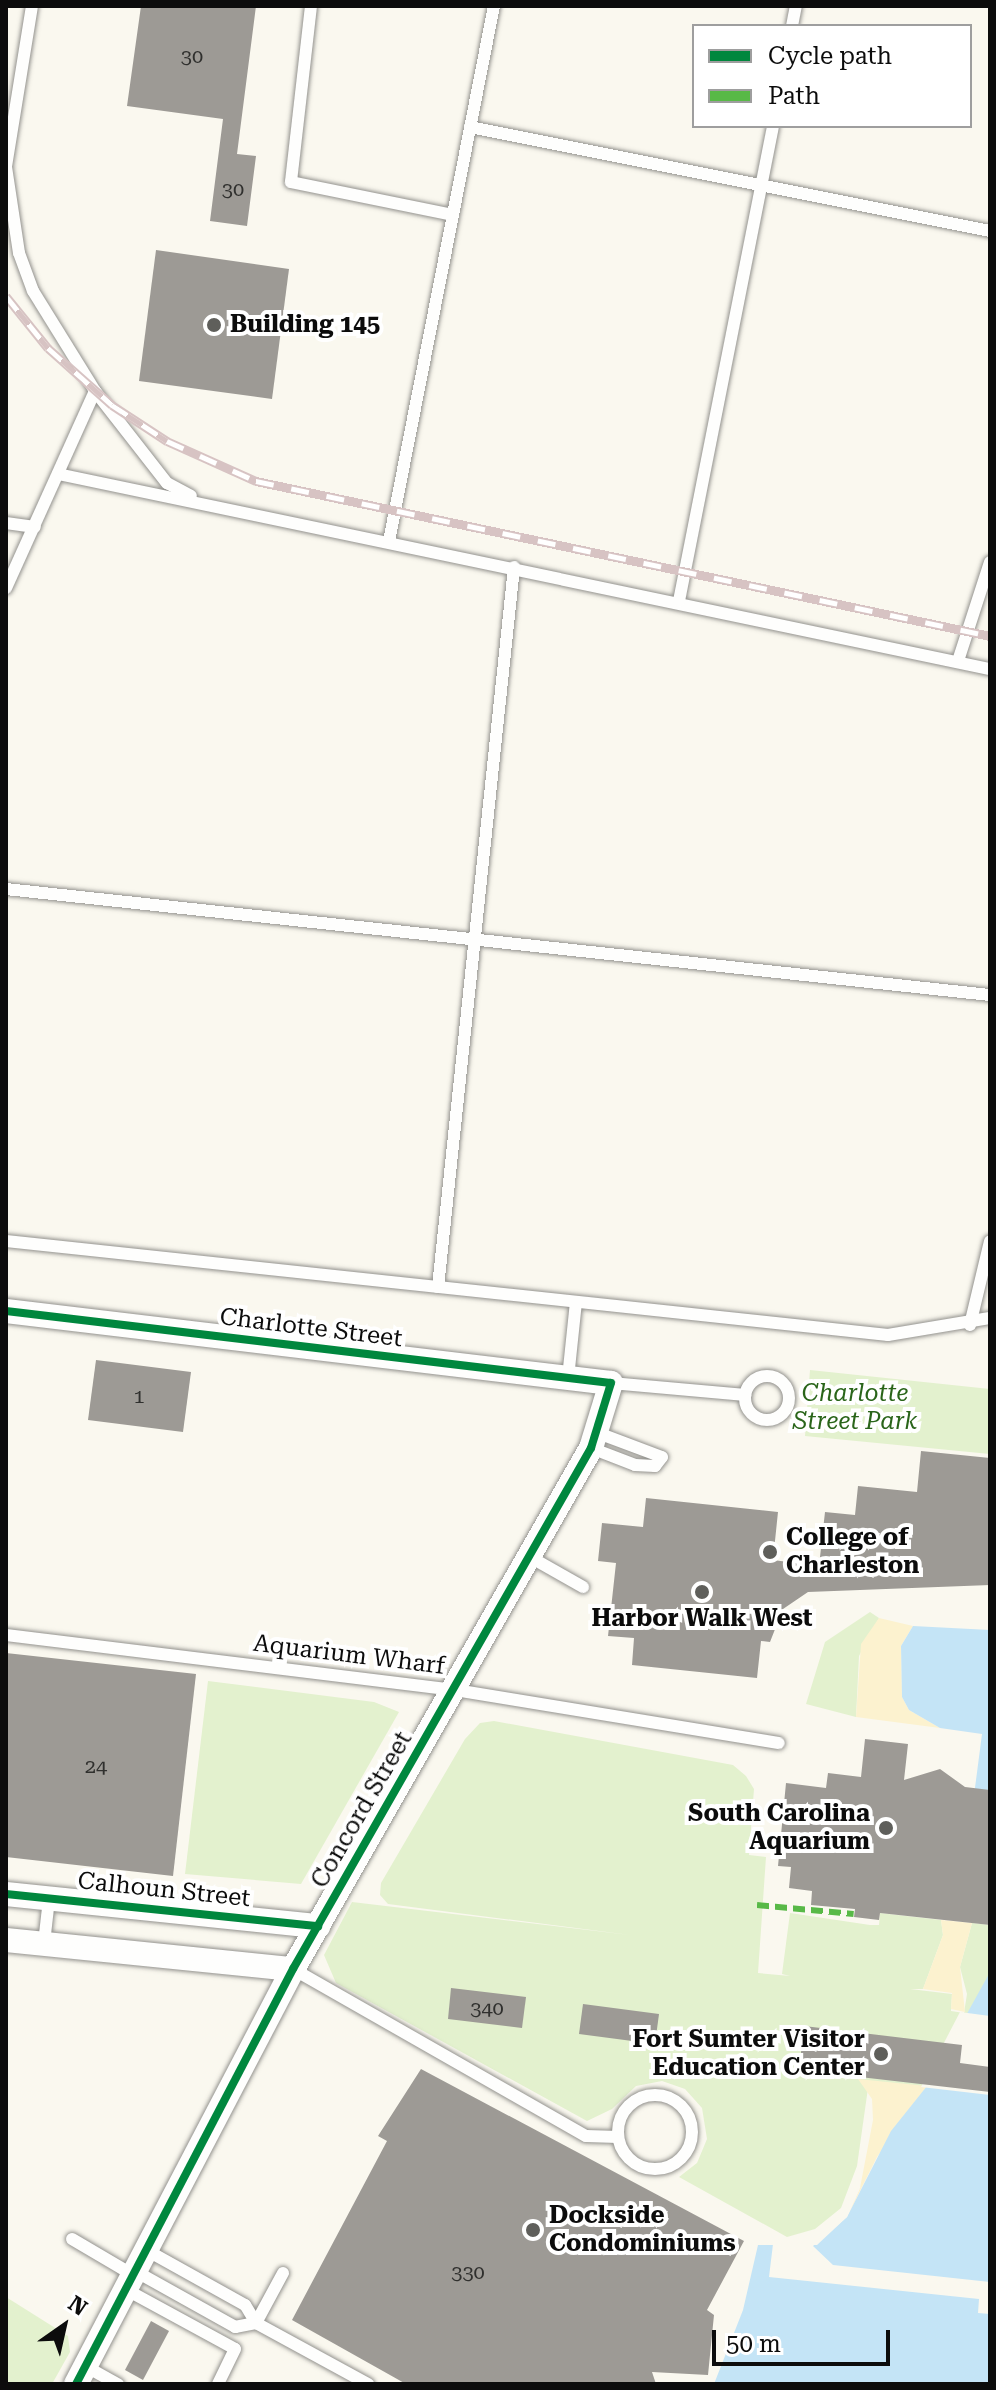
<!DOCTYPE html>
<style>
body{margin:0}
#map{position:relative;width:996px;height:2390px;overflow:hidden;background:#faf8ef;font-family:"Roboto Serif",serif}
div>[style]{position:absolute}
.green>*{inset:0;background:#e3f1ce}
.sand>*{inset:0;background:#fcf2cf}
.water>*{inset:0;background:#c4e4f6}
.pier>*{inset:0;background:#faf8ef}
.building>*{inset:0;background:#9d9a95}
.roads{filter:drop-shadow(0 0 2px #93928e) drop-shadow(0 0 2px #93928e)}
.lane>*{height:12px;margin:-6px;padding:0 6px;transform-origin:6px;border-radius:6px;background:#fefefd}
.lane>.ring{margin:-6px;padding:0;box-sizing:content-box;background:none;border:12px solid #fefefd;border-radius:50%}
.street>*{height:24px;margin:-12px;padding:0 12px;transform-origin:12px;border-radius:12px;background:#fefefd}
.rail>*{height:9px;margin-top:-4.5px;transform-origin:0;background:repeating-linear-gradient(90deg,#fff 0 18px,#d7c3c3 0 36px);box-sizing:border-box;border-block:2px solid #d7c3c3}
.quiet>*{height:6px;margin-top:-3px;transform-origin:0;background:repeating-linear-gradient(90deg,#58b947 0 12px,transparent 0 18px)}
.cycleway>*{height:8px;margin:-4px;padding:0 4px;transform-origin:4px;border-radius:4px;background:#00873e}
.dots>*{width:22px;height:22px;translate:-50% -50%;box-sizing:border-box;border:4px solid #fff;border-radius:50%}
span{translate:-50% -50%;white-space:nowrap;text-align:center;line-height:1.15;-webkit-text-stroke:8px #fff;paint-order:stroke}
.number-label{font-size:20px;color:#30302e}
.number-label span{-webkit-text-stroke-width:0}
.poi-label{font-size:24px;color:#0c0c0c;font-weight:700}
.left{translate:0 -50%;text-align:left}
.right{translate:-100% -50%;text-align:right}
.street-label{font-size:24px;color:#0c0c0c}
.park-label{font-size:24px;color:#2a651a;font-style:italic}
.frame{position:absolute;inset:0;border:8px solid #0c0c0c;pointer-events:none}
.legend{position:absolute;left:692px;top:24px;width:280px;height:104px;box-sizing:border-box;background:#fff;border:2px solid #9e9e9e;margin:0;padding:10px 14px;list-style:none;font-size:24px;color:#0c0c0c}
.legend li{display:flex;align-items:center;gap:16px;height:40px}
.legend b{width:40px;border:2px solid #9e9e9e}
.north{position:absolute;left:24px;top:2286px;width:80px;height:80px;-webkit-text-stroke:6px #fff;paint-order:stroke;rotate:34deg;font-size:22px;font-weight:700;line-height:32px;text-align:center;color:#0c0c0c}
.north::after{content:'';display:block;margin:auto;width:28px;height:36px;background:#0c0c0c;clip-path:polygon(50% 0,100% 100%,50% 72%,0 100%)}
.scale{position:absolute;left:712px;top:2330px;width:178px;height:36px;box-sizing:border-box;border:4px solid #0c0c0c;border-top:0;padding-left:10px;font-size:24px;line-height:28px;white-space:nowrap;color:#0c0c0c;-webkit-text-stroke:6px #fff;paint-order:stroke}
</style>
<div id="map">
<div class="green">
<div style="clip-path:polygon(810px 1370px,990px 1389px,990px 1454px,805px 1436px)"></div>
<div style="clip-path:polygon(870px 1612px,879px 1618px,859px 1656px,856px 1717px,806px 1704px,825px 1642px)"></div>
<div style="clip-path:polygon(208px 1681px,374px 1702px,399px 1712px,301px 1884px,185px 1874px)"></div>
<div style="clip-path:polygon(494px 1721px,733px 1765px,746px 1776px,754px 1789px,749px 1855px,766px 1857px,758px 1973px,790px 1976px,782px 1974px,790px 1913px,870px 1925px,879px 1925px,880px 1913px,941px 1920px,943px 1935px,923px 1989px,910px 1989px,952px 1994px,951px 2011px,964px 2013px,967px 1994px,960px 1967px,972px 1923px,990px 1925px,990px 2095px,869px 2081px,857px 2166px,841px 2208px,815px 2229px,787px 2237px,679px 2177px,697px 2163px,707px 2139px,702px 2108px,685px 2089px,662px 2081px,636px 2086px,612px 2109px,587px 2121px,336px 1983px,324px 1955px,352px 1902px,630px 1935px,388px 1904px,380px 1895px,381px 1883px,465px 1739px,480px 1723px)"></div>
<div style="clip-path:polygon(6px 2297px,68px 2336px,70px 2352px,52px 2384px,6px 2384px)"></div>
</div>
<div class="sand">
<div style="clip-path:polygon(879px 1618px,913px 1626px,901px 1646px,902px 1697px,909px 1710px,940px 1728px,856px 1717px,861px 1644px)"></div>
<div style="clip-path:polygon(941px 1920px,972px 1923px,960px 1967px,965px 2012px,951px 2009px,952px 1993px,923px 1989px,943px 1935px)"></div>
<div style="clip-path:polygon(858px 2079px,927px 2086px,877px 2157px,847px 2217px,860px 2188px,873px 2120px,872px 2099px)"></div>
</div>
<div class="water">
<div style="clip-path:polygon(913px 1626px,990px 1630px,990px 1805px,973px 1803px,982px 1734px,940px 1728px,909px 1710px,902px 1697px,901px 1646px)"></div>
<div style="clip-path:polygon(990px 1972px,990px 2384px,714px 2384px,743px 2310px,758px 2245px,817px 2245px,847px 2217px,891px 2131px,927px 2086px)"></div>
</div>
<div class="pier">
<div style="clip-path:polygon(960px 2012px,990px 2016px,990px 2095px,921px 2087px)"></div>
<div style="clip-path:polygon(861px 2186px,847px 2217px,813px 2246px,833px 2265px,990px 2282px,990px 2314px,978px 2313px,979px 2299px,769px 2277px,773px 2244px,815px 2241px,844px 2214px)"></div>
</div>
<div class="building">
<div style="clip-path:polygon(141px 6px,256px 6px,237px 154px,256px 156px,247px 226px,210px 221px,223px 119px,127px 106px)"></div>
<div style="clip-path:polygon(156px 250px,289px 269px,272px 399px,139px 381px)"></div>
<div style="clip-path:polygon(96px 1360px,191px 1372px,183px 1432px,88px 1420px)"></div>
<div style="clip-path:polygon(921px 1451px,990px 1458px,990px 1585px,808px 1592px,783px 1609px,770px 1642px,761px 1641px,757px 1678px,632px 1665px,634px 1638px,608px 1636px,616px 1563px,598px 1561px,602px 1523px,643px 1527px,646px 1498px,778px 1512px,773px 1560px,819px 1566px,825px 1512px,855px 1515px,858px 1486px,917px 1492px)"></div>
<div style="clip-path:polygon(6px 1653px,196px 1674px,173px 1876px,6px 1857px)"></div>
<div style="clip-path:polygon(865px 1739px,908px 1744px,904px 1780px,940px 1769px,965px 1787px,990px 1790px,990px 1925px,880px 1913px,879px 1920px,854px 1917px,855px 1909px,811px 1905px,812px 1891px,789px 1888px,791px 1867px,778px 1866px,786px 1783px,826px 1788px,828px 1773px,861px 1777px)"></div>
<div style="clip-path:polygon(451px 1988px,526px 1997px,522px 2028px,448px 2019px)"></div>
<div style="clip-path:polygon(583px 2004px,659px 2014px,655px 2044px,579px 2034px)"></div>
<div style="clip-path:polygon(804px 2026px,962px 2045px,960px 2063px,990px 2067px,990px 2092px,799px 2070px)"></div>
<div style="clip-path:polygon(421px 2069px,744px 2241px,707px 2310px,714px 2315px,708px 2375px,652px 2372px,656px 2384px,406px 2384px,292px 2320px,387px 2141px,378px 2136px)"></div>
<div style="clip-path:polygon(151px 2321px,169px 2331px,143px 2380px,125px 2370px)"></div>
</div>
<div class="roads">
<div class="lane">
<div style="left:32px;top:6px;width:163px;rotate:99.2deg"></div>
<div style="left:6px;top:167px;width:87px;rotate:81.4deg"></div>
<div style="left:19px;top:253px;width:40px;rotate:69.8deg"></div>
<div style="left:33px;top:291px;width:118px;rotate:58.2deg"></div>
<div style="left:95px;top:391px;width:117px;rotate:52deg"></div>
<div style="left:167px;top:483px;width:27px;rotate:28deg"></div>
<div style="left:311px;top:6px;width:177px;rotate:96.5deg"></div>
<div style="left:291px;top:182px;width:165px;rotate:11.5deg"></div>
<div style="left:792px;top:26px;width:20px;rotate:-79deg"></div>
<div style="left:470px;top:127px;width:530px;rotate:11.31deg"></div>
<div style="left:58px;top:474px;width:952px;rotate:11.82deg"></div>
<div style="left:6px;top:523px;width:29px;rotate:8deg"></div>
<div style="left:389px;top:541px;width:545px;rotate:-78.9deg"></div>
<div style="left:6px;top:588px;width:216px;rotate:-65.7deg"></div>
<div style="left:679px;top:601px;width:484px;rotate:-78.8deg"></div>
<div style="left:958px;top:661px;width:104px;rotate:-72.1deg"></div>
<div style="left:6px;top:889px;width:990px;rotate:6.15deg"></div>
<div style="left:6px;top:1241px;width:887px;rotate:6.08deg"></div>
<div style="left:888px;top:1335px;width:103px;rotate:-9.5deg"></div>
<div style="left:438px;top:1287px;width:724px;rotate:-83.97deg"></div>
<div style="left:970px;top:1325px;width:86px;rotate:-76.6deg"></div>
<div class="ring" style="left:745px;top:1376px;width:32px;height:32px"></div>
<div style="left:568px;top:1378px;width:76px;rotate:-84deg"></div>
<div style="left:611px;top:1383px;width:135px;rotate:5.1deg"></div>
<div style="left:591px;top:1448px;width:47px;rotate:21.1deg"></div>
<div style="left:635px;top:1465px;width:20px;rotate:3deg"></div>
<div style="left:655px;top:1466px;width:11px;rotate:-52deg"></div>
<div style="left:662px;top:1457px;width:68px;rotate:-159.4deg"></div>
<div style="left:530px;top:1557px;width:61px;rotate:29.5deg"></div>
<div style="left:6px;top:1635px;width:452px;rotate:7deg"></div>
<div style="left:455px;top:1690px;width:328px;rotate:9.3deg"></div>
<div style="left:44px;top:1943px;width:44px;rotate:-83.5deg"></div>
<div style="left:293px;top:1969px;width:337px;rotate:29.7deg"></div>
<div style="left:586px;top:2136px;width:32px;rotate:2deg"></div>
<div class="ring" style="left:618px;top:2095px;width:62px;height:62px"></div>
<div style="left:72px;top:2239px;width:71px;rotate:30.5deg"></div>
<div style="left:135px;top:2271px;width:115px;rotate:29.2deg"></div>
<div style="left:235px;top:2327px;width:21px;rotate:-11deg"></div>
<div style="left:256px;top:2323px;width:21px;rotate:-121deg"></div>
<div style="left:245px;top:2305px;width:113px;rotate:-150.9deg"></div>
<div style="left:283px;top:2273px;width:57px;rotate:118.4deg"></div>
<div style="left:256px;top:2323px;width:128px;rotate:28.6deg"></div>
<div style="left:125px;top:2289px;width:125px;rotate:28.6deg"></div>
<div style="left:235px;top:2349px;width:39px;rotate:116deg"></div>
<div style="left:85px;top:2366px;width:38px;rotate:29deg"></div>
</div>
<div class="street">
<div style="left:6px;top:1311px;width:609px;rotate:6.79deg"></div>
<div style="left:611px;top:1383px;width:68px;rotate:107.1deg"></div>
<div style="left:591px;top:1448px;width:600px;rotate:119.77deg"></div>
<div style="left:293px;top:1969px;width:468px;rotate:117.6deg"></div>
<div style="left:6px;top:1894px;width:314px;rotate:5.9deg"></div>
<div style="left:6px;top:1940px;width:288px;rotate:5.8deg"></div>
</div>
</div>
<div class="rail">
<div style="left:6px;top:296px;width:67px;rotate:51.1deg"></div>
<div style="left:48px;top:348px;width:86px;rotate:41.7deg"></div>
<div style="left:112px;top:405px;width:66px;rotate:33.2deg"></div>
<div style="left:167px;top:441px;width:98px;rotate:24.2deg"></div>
<div style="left:256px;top:481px;width:750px;rotate:11.92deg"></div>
</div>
<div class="quiet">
<div style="left:757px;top:1905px;width:97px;rotate:5.3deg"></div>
</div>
<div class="cycleway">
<div style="left:6px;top:1311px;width:609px;rotate:6.79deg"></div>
<div style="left:611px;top:1383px;width:68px;rotate:107.1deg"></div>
<div style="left:591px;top:1448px;width:600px;rotate:119.77deg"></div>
<div style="left:293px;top:1969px;width:468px;rotate:117.6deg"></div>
<div style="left:6px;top:1894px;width:314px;rotate:5.9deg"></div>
</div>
<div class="dots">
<div style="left:214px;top:325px;background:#5f5f5b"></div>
<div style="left:770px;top:1552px;background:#5f5f5b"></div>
<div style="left:702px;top:1592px;background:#5f5f5b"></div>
<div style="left:886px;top:1828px;background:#5f5f5b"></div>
<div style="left:881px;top:2054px;background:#5f5f5b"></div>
<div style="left:533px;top:2230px;background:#5f5f5b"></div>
</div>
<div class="number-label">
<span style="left:192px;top:56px">30</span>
<span style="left:233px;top:189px">30</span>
<span style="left:139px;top:1396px">1</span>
<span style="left:96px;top:1766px">24</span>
<span style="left:487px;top:2008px">340</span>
<span style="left:468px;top:2272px">330</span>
</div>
<div class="poi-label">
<span class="left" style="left:230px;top:325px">Building 145</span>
<span class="left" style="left:786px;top:1552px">College of<br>Charleston</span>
<span style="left:702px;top:1619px">Harbor Walk West</span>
<span class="right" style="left:870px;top:1828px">South Carolina<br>Aquarium</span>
<span class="right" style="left:865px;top:2054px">Fort Sumter Visitor<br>Education Center</span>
<span class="left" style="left:549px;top:2230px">Dockside<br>Condominiums</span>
</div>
<div class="street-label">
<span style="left:311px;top:1328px;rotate:7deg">Charlotte Street</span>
<span style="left:349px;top:1655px;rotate:7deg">Aquarium Wharf</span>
<span style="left:362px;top:1810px;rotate:-60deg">Concord Street</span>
<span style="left:164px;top:1890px;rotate:6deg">Calhoun Street</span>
</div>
<div class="park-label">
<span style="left:855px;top:1408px">Charlotte<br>Street Park</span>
</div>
<div class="frame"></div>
<ul class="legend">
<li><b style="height:10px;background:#00873e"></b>Cycle path</li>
<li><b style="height:10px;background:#58b947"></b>Path</li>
</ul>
<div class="north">N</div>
<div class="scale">50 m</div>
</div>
